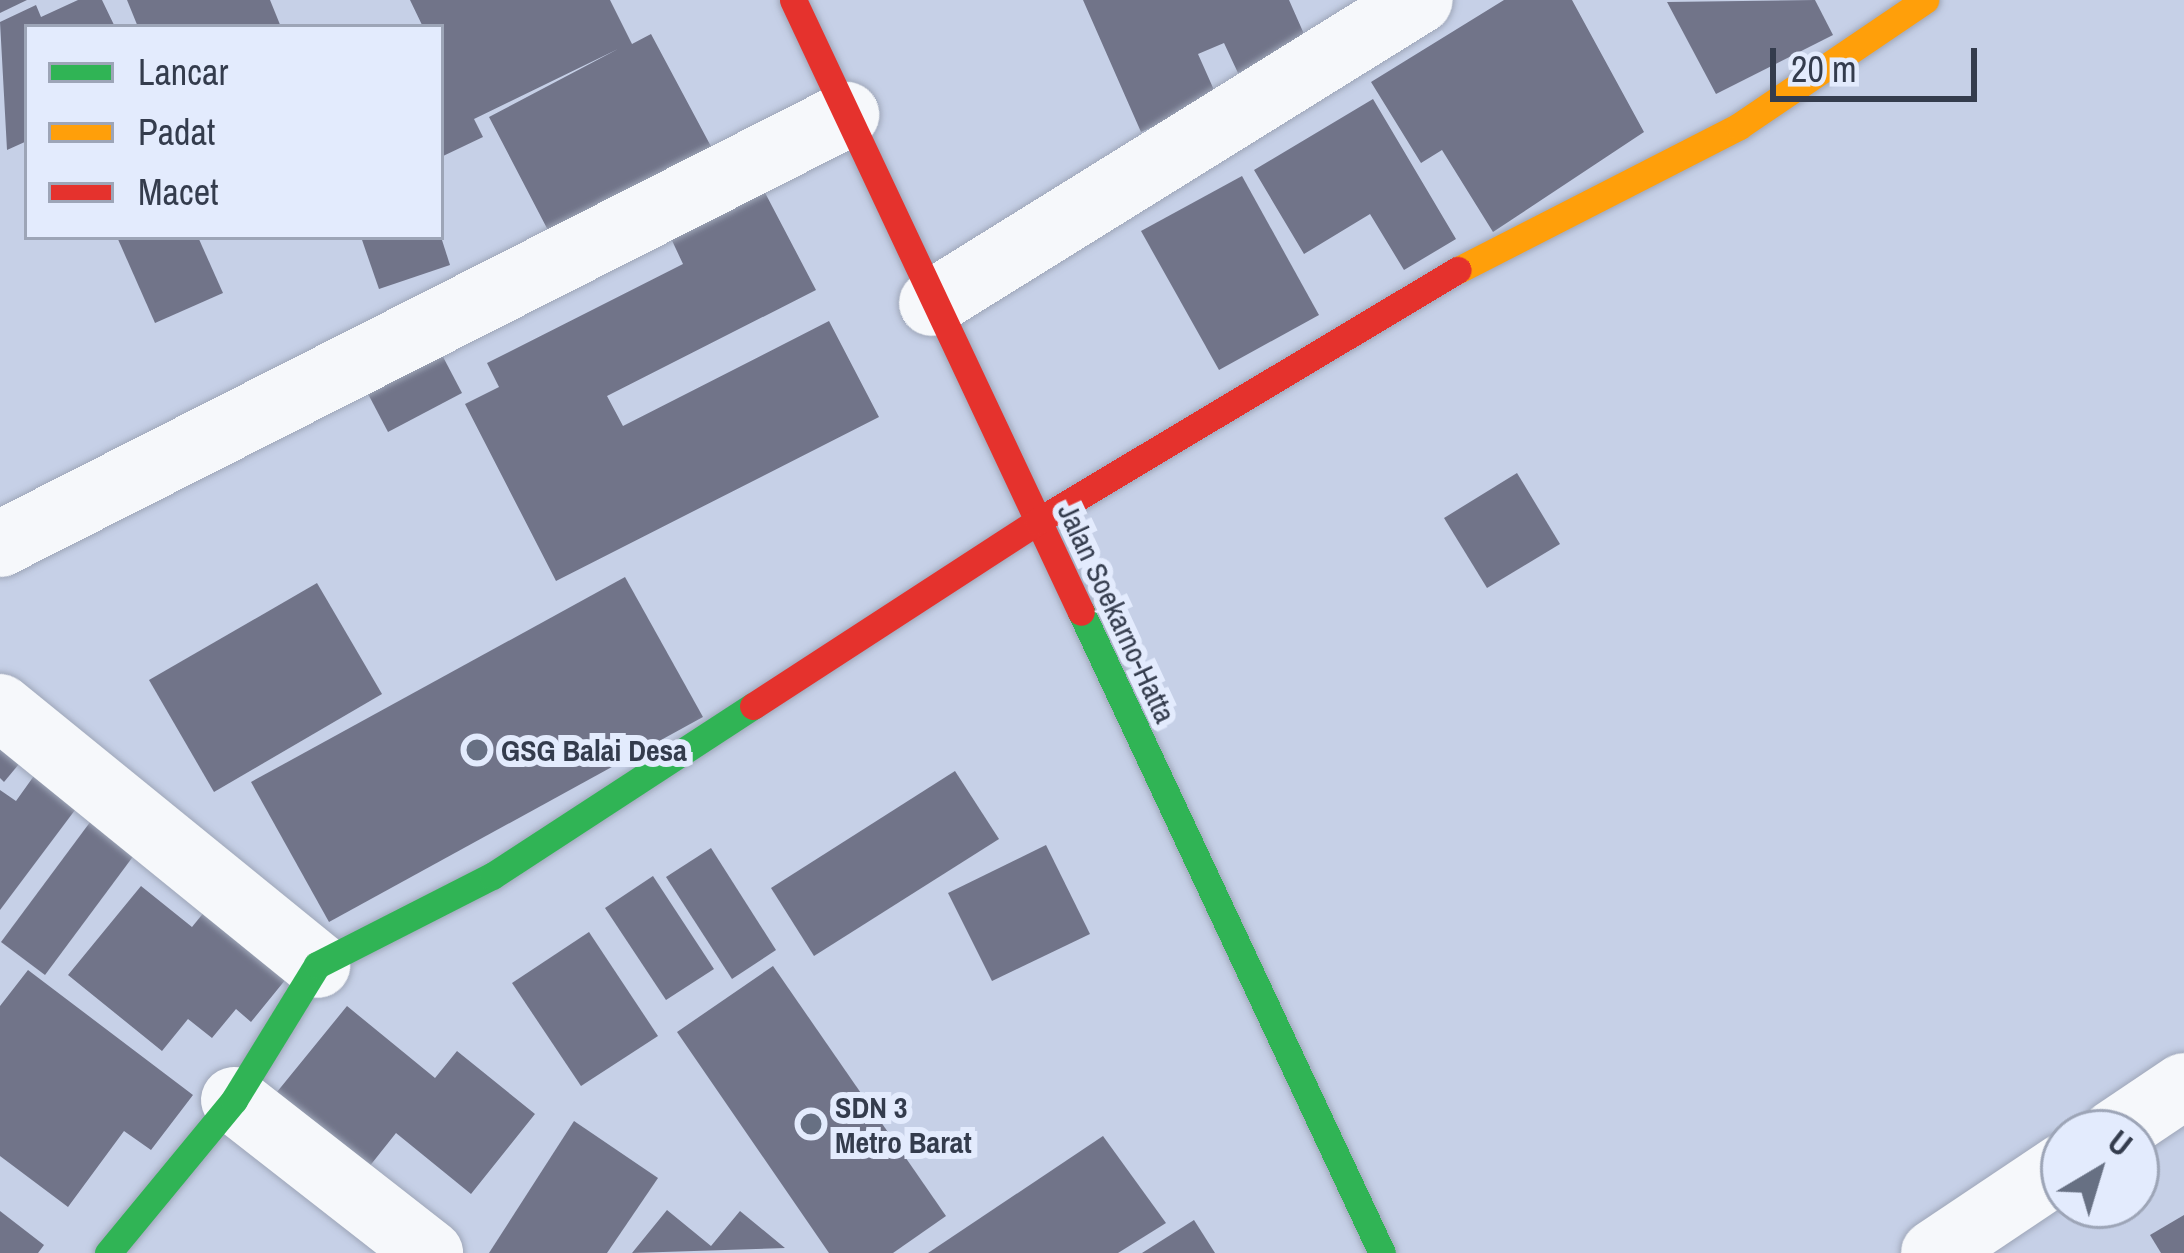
<!DOCTYPE html>
<style>
body{margin:0}
#map{position:relative;width:2184px;height:1253px;overflow:hidden;background:#c6d0e7;font-family:"Archivo Narrow",sans-serif}
div>[style]{position:absolute}
.building>*{inset:0;background:#717489}
.roads{filter:drop-shadow(0 0 3px #9ea6b8) drop-shadow(0 0 3px #9ea6b8)}
.street>*{height:66px;margin:-33px;padding:0 33px;transform-origin:33px;border-radius:33px;background:#f6f8fb}
.fast>*{height:27px;margin:-13.5px;padding:0 13.5px;transform-origin:13.5px;border-radius:13.5px;background:#30b455}
.slow>*{height:27px;margin:-13.5px;padding:0 13.5px;transform-origin:13.5px;border-radius:13.5px;background:#ff9f0a}
.jam>*{height:27px;margin:-13.5px;padding:0 13.5px;transform-origin:13.5px;border-radius:13.5px;background:#e5322d}
.dots>*{width:33px;height:33px;translate:-50% -50%;box-sizing:border-box;border:6px solid #e3ebfd;border-radius:50%}
span{translate:-50% -50%;white-space:nowrap;text-align:center;line-height:1.15;-webkit-text-stroke:12px #e3ebfd;paint-order:stroke}
.street-label{font-size:30px;color:#343c4d}
.poi-label{font-size:30px;color:#343c4d;font-weight:700}
.left{translate:0 -50%;text-align:left}
.legend{position:absolute;left:24px;top:24px;width:420px;height:216px;box-sizing:border-box;background:#e3ebfd;border:3px solid #9da5b7;margin:0;padding:15px 21px;list-style:none;font-size:36px;color:#343c4d}
.legend li{display:flex;align-items:center;gap:24px;height:60px}
.legend b{width:60px;border:3px solid #9da5b7}
.north{position:absolute;left:2040px;top:1109px;width:120px;height:120px;box-sizing:border-box;background:#e3ebfd;border:3px solid #9da5b7;border-radius:50%;rotate:38deg;font-size:33px;font-weight:700;line-height:48px;text-align:center;color:#343c4d}
.north::after{content:'';display:block;margin:auto;width:42px;height:54px;background:#677083;clip-path:polygon(50% 0,100% 100%,50% 72%,0 100%)}
.scale{position:absolute;left:1770px;top:48px;width:207px;height:54px;box-sizing:border-box;border:6px solid #343c4d;border-top:0;padding-left:15px;font-size:36px;line-height:42px;white-space:nowrap;color:#343c4d;-webkit-text-stroke:9px #e3ebfd;paint-order:stroke}
</style>
<div id="map">
<div class="building">
<div style="clip-path:polygon(0 0,27px 0,0 13px)"></div>
<div style="clip-path:polygon(78px 0,102px 0,115px 27px,27px 27px,27px 141px,7px 150px,0 22px,36px 5px,41px 17px)"></div>
<div style="clip-path:polygon(127px 0,270px 0,281px 27px,138px 27px)"></div>
<div style="clip-path:polygon(410px 0,610px 0,632px 44px,651px 34px,714px 152px,551px 236px,489px 117px,618px 49px,474px 119px,483px 137px,441px 157px,441px 27px,423px 27px)"></div>
<div style="clip-path:polygon(1083px 0,1289px 0,1308px 43px,1238px 73px,1224px 43px,1198px 54px,1218px 99px,1141px 132px)"></div>
<div style="clip-path:polygon(1504px 0,1572px 0,1644px 132px,1493px 232px,1442px 150px,1421px 163px,1371px 82px)"></div>
<div style="clip-path:polygon(1815px 0,1833px 35px,1716px 94px,1667px 2px)"></div>
<div style="clip-path:polygon(1373px 99px,1456px 239px,1404px 270px,1370px 214px,1304px 254px,1254px 170px)"></div>
<div style="clip-path:polygon(1242px 176px,1319px 315px,1219px 370px,1141px 231px)"></div>
<div style="clip-path:polygon(761px 185px,816px 290px,607px 396px,623px 426px,829px 321px,879px 417px,556px 581px,465px 404px,499px 387px,487px 363px,683px 264px,668px 232px)"></div>
<div style="clip-path:polygon(117px 237px,198px 237px,223px 293px,155px 323px)"></div>
<div style="clip-path:polygon(361px 237px,441px 237px,450px 265px,379px 289px)"></div>
<div style="clip-path:polygon(441px 353px,462px 393px,388px 432px,367px 392px)"></div>
<div style="clip-path:polygon(1517px 473px,1560px 544px,1487px 588px,1444px 518px)"></div>
<div style="clip-path:polygon(625px 577px,703px 717px,329px 922px,251px 782px)"></div>
<div style="clip-path:polygon(317px 583px,382px 694px,214px 792px,149px 680px)"></div>
<div style="clip-path:polygon(0 728px,29px 752px,4px 782px,0 778px)"></div>
<div style="clip-path:polygon(41px 766px,84px 798px,0 910px,0 790px,16px 801px)"></div>
<div style="clip-path:polygon(955px 771px,999px 839px,814px 956px,771px 888px)"></div>
<div style="clip-path:polygon(105px 802px,149px 835px,45px 975px,1px 942px)"></div>
<div style="clip-path:polygon(1046px 845px,1090px 934px,992px 981px,948px 893px)"></div>
<div style="clip-path:polygon(711px 848px,776px 950px,732px 979px,666px 877px)"></div>
<div style="clip-path:polygon(653px 876px,714px 969px,666px 1000px,605px 908px)"></div>
<div style="clip-path:polygon(141px 886px,192px 927px,218px 895px,286px 979px,251px 1022px,236px 1009px,212px 1038px,188px 1019px,162px 1051px,68px 975px)"></div>
<div style="clip-path:polygon(589px 932px,658px 1036px,581px 1086px,512px 983px)"></div>
<div style="clip-path:polygon(773px 966px,946px 1216px,893px 1253px,829px 1253px,677px 1032px)"></div>
<div style="clip-path:polygon(28px 970px,193px 1095px,151px 1150px,124px 1131px,68px 1207px,0 1156px,0 1006px)"></div>
<div style="clip-path:polygon(347px 1006px,435px 1078px,457px 1051px,535px 1114px,471px 1194px,396px 1133px,361px 1177px,268px 1103px)"></div>
<div style="clip-path:polygon(574px 1121px,658px 1178px,607px 1253px,489px 1253px)"></div>
<div style="clip-path:polygon(1103px 1136px,1166px 1223px,1118px 1253px,928px 1253px)"></div>
<div style="clip-path:polygon(667px 1210px,711px 1246px,740px 1211px,785px 1248px,632px 1253px)"></div>
<div style="clip-path:polygon(0 1211px,44px 1245px,38px 1253px,0 1253px)"></div>
<div style="clip-path:polygon(2184px 1215px,2184px 1253px,2161px 1253px,2150px 1235px)"></div>
<div style="clip-path:polygon(1194px 1220px,1215px 1253px,1142px 1253px)"></div>
</div>
<div class="roads">
<div class="street">
<div style="left:932px;top:303px;width:574px;rotate:-31.84deg"></div>
<div style="left:0;top:544px;width:949px;rotate:-26.89deg"></div>
<div style="left:0;top:707px;width:409px;rotate:39.1deg"></div>
<div style="left:234px;top:1100px;width:249px;rotate:38deg"></div>
<div style="left:2114px;top:1133px;width:84px;rotate:-33.9deg"></div>
<div style="left:1934px;top:1253px;width:156px;rotate:-33.8deg"></div>
</div>
<div class="fast">
<div style="left:1081px;top:612px;width:708px;rotate:64.85deg"></div>
<div style="left:108px;top:1253px;width:198px;rotate:-50.5deg"></div>
<div style="left:234px;top:1100px;width:158px;rotate:-58.4deg"></div>
<div style="left:317px;top:965px;width:196px;rotate:-27deg"></div>
<div style="left:492px;top:876px;width:311px;rotate:-33.1deg"></div>
</div>
<div class="slow">
<div style="left:1458px;top:270px;width:316px;rotate:-27.1deg"></div>
<div style="left:1739px;top:126px;width:225px;rotate:-34.1deg"></div>
</div>
<div class="jam">
<div style="left:793px;top:0;width:676px;rotate:64.8deg"></div>
<div style="left:753px;top:706px;width:340px;rotate:-33deg"></div>
<div style="left:1038px;top:521px;width:489px;rotate:-30.9deg"></div>
</div>
</div>
<div class="dots">
<div style="left:477px;top:750px;background:#677083"></div>
<div style="left:811px;top:1124px;background:#677083"></div>
</div>
<div class="street-label">
<span style="left:1117px;top:613px;rotate:65deg">Jalan Soekarno-Hatta</span>
</div>
<div class="poi-label">
<span class="left" style="left:501px;top:750px">GSG Balai Desa</span>
<span class="left" style="left:835px;top:1124px">SDN 3<br>Metro Barat</span>
</div>
<ul class="legend">
<li><b style="height:15px;background:#30b455"></b>Lancar</li>
<li><b style="height:15px;background:#ff9f0a"></b>Padat</li>
<li><b style="height:15px;background:#e5322d"></b>Macet</li>
</ul>
<div class="north">U</div>
<div class="scale">20 m</div>
</div>
